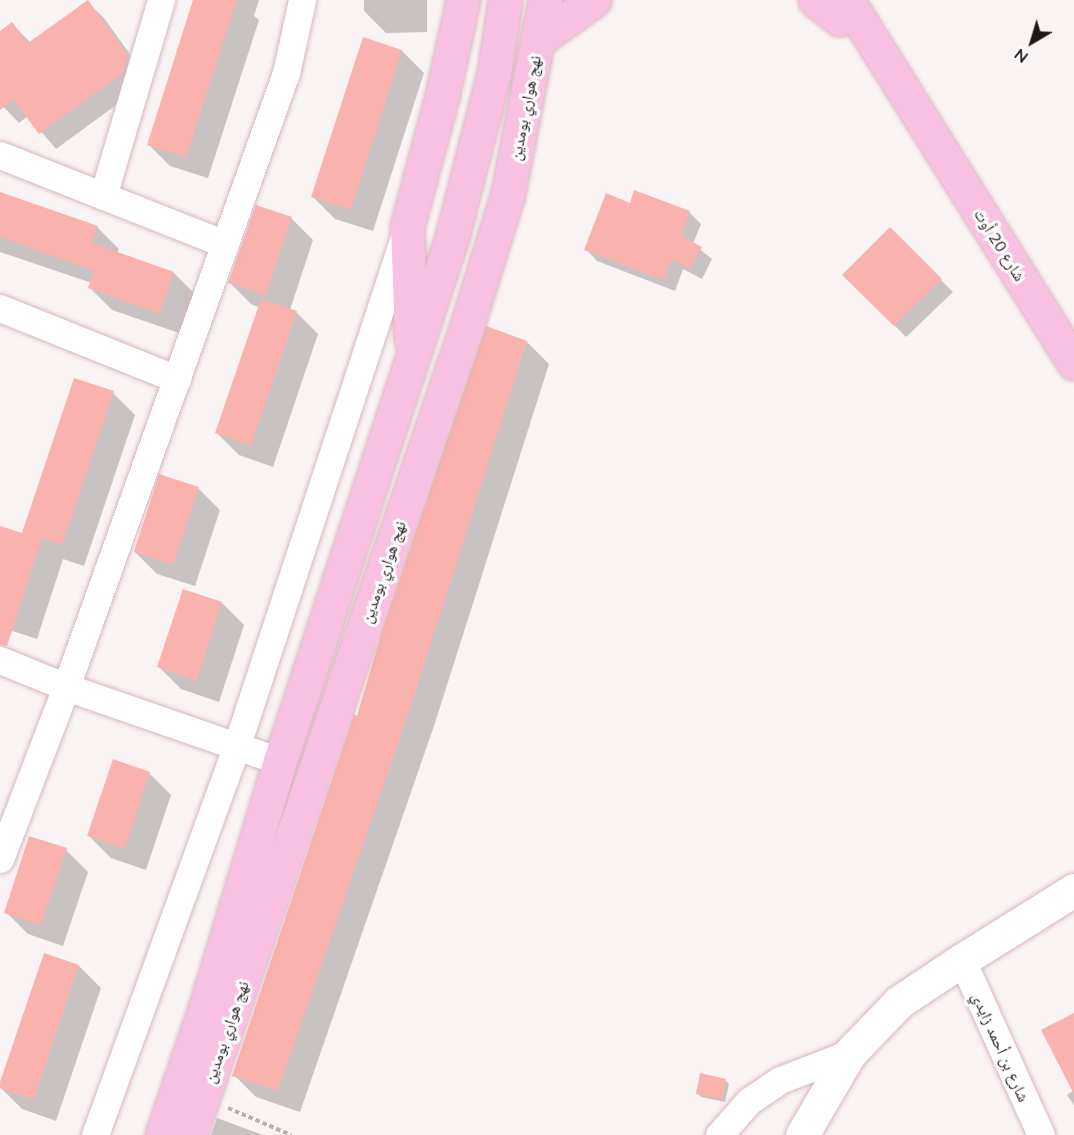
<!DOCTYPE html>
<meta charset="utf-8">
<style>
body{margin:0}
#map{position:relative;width:1074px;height:1135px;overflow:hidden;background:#faf3f4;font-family:Mulish,"Noto Naskh Arabic",sans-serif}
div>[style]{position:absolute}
.shadow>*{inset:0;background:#0003}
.building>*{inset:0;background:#f9b2ae}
.path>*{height:4px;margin-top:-2px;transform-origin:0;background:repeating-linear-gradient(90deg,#b8afb1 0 4.5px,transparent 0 7.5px)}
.roads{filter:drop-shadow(0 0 2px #d8b6bd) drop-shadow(0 0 2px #d8b6bd)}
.minor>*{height:27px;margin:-13.5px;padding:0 13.5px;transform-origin:13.5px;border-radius:13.5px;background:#fff}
.tertiary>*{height:33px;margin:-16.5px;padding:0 16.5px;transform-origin:16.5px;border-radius:16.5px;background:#fff}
.primary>*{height:33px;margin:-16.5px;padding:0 16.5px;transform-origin:16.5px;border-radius:16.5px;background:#f9c1e1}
span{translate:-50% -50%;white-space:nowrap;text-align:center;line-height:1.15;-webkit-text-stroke:6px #fff;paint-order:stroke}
.street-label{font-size:16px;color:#221619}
.north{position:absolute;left:1002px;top:12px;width:60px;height:60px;-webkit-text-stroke:4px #fff;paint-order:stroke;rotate:218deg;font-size:16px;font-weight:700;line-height:24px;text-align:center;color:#221619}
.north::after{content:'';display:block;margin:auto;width:21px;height:27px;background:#221619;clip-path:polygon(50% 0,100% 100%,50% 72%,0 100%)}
</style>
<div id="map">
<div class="shadow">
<div style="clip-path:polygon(195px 0,259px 0,254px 16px,259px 20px,208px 178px,170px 166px,148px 144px)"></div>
<div style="clip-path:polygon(364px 0,427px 0,427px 32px,386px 33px,364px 11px)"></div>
<div style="clip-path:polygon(87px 2px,103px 17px,143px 72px,138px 89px,56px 149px,28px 116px,19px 123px,0 103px,0 33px,12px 24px,31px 43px)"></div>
<div style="clip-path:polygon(364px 39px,402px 51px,424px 73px,373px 231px,335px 219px,313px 197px)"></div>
<div style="clip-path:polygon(635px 192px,690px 213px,701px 224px,693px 244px,712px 259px,702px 279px,683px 269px,675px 291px,597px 261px,586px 249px,631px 205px)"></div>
<div style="clip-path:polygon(0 194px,97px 227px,119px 249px,117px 253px,174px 273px,196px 295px,182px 334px,112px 310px,90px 288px,92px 283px,0 252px)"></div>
<div style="clip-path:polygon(291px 218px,313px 240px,290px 310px,296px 312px,318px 334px,273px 467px,239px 455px,217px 433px,259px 307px,251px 304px,229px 282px)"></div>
<div style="clip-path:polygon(890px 229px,953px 292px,906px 337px,845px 275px)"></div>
<div style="clip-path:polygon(527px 342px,549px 364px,435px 723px,300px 1112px,256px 1097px,234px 1075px)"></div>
<div style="clip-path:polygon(113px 393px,135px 415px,84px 566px,63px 559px,37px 639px,0 627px,0 536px,23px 535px)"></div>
<div style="clip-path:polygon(198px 488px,220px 510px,195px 586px,157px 574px,135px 552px)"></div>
<div style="clip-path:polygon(222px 603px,244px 625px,219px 702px,181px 689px,159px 667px)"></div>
<div style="clip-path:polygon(149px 773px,171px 795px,146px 870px,111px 858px,89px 836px)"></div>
<div style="clip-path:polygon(66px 850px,88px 872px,63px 946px,28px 934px,6px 912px)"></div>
<div style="clip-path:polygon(45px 955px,79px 966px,101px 988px,56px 1121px,22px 1109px,0 1087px)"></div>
<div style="clip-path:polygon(1074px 1015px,1074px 1105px,1067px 1095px,1074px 1090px)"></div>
<div style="clip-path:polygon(725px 1080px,729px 1084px,725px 1102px,701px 1097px,697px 1093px)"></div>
<div style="clip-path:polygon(217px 1118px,263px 1135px,211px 1135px)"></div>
</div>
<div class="building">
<div style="clip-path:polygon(88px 0,128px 55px,123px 73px,39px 134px,14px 100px,0 110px,0 31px,12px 22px,28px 43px)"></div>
<div style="clip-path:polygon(193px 0,237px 0,186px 157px,147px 145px)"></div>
<div style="clip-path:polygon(363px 37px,402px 50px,351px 210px,311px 197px)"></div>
<div style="clip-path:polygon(634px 190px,690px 211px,681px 236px,702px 247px,690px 269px,672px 259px,664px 280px,584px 250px,606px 193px,630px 203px)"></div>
<div style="clip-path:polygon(0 192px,98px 226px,92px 243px,174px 272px,160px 314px,88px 288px,94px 271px,0 237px)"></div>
<div style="clip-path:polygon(256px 205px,292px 217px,266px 295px,228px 283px)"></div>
<div style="clip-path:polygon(890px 227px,942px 279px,894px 326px,842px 275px)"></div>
<div style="clip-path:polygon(261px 299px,297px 311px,251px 446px,215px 433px)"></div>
<div style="clip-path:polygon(486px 326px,527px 341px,413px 700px,278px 1091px,232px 1076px,354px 714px,357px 716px,382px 631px)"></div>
<div style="clip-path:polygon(74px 378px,114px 391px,62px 545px,42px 538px,7px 646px,0 645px,0 526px,22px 533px)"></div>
<div style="clip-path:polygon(159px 474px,199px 487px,173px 565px,134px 552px)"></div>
<div style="clip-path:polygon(183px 589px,222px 602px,197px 681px,157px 667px)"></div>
<div style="clip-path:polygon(113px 759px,150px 772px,125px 849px,87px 836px)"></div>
<div style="clip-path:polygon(29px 836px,67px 848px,41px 925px,4px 913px)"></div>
<div style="clip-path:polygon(44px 953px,79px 965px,34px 1100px,0 1088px,0 1082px)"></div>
<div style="clip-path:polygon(1074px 1013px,1074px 1094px,1041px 1030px)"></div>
<div style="clip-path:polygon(700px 1073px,726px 1079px,722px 1100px,696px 1094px)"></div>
</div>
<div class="path">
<div style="left:228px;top:1108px;width:69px;rotate:23.2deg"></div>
</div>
<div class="roads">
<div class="minor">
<div style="left:0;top:155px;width:242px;rotate:21.6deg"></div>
<div style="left:103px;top:196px;width:204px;rotate:-73.5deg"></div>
<div style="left:0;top:308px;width:191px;rotate:21.9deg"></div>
<div style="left:0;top:660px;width:71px;rotate:22.2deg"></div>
<div style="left:66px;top:687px;width:226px;rotate:19.1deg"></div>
<div style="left:0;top:859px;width:184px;rotate:-69deg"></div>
<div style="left:66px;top:687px;width:652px;rotate:-70.29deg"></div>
<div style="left:286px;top:73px;width:75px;rotate:-77.6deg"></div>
<div style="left:962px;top:960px;width:192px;rotate:65.7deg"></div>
<div style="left:95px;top:1135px;width:412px;rotate:-70deg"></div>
<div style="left:236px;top:748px;width:538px;rotate:-71.8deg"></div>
<div style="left:719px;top:1135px;width:45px;rotate:-48.6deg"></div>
<div style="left:749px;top:1101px;width:37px;rotate:-34deg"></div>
<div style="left:780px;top:1080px;width:75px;rotate:-21.1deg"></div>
</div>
<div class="tertiary">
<div style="left:802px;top:1135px;width:95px;rotate:-59.7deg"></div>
<div style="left:850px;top:1053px;width:71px;rotate:-46.1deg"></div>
<div style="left:899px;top:1002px;width:76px;rotate:-33.7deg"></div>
<div style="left:962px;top:960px;width:132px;rotate:-32deg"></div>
</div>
<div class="primary">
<div style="left:815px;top:0;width:31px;rotate:38deg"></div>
<div style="left:847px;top:0;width:428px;rotate:58deg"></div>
<div style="left:538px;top:40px;width:69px;rotate:-35.5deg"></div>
<div style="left:411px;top:339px;width:112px;rotate:-92deg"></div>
<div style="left:407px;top:227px;width:136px;rotate:-75deg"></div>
<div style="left:442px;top:96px;width:98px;rotate:-77.7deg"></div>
<div style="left:162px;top:1135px;width:136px;rotate:-71.2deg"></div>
<div style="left:206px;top:1006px;width:256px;rotate:-73.2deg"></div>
<div style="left:280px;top:761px;width:552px;rotate:-71.83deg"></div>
<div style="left:452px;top:237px;width:168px;rotate:-75.6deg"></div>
<div style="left:494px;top:74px;width:75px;rotate:-81.5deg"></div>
<div style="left:190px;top:1135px;width:852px;rotate:-71.1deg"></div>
<div style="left:466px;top:329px;width:142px;rotate:-72.8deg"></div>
<div style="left:508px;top:193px;width:197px;rotate:-79.1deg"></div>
</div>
</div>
<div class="street-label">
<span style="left:525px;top:108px;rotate:-79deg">نهج هواري بومدين</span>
<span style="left:1000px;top:245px;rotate:58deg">شارع 20 أوت</span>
<span style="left:383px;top:572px;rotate:-71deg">نهج هواري بومدين</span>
<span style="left:226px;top:1032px;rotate:-71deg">نهج هواري بومدين</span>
<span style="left:1001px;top:1047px;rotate:66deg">شارع بن أحمد زايدي</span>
</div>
<div class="north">N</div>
</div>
